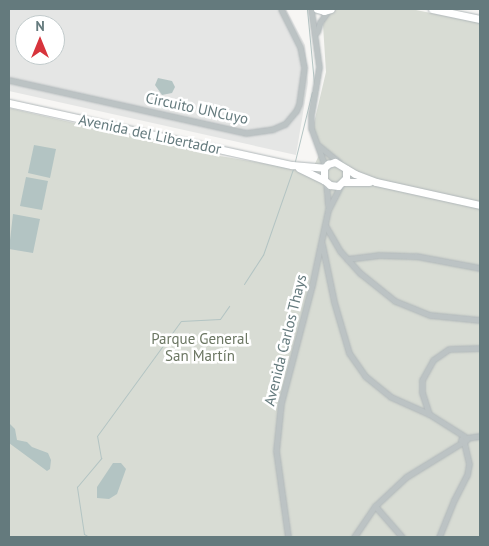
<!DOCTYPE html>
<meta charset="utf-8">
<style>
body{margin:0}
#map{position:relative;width:489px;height:546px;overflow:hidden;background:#f7f6f4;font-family:"PT Sans",sans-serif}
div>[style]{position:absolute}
.built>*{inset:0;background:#e5e6e5}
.green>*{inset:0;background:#d8dcd4}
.water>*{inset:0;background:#b3c4c3}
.stream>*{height:1px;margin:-0.5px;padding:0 0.5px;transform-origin:0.5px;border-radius:0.5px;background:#b3c4c3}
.roads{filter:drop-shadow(0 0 1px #b0b7b9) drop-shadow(0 0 1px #b0b7b9)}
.minor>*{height:5px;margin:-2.5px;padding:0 2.5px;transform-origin:2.5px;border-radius:2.5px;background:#bcc3c4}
.major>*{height:7px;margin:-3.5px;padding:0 3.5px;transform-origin:3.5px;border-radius:3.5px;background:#fff}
span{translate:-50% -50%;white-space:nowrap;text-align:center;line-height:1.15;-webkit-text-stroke:5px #fff;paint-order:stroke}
.street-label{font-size:15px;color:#647a7d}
.park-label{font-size:15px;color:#6b7662}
.frame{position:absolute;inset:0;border:10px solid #647a7d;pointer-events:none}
.north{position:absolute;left:15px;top:15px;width:50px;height:50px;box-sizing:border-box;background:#fff;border:1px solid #c1cacb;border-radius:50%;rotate:0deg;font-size:14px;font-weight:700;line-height:20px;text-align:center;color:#647a7d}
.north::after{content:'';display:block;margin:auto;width:18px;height:22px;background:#d7343c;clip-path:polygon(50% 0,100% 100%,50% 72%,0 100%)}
</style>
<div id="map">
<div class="built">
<div style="clip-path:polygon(evenodd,9px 9px,286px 9px,305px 45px,308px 83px,296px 155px,9px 91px,9px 9px,25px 25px,55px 25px,55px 55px,25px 55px,25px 25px)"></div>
</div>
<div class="green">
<div style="clip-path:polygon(336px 9px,411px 9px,480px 23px,480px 537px,9px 537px,9px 108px,214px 155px,297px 169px,313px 168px,319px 155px,313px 127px,326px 72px,323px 25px,325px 16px)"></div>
<div style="clip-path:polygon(25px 45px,25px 55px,51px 55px,50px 62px,23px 55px)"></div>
</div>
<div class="water">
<div style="clip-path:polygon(158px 78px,172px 81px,175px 87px,172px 93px,162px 95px,155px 85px)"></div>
<div style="clip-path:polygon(34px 145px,56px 149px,50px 178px,28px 173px)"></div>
<div style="clip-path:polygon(26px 177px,48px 181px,42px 210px,20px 206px)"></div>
<div style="clip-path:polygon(13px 214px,40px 219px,33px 253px,9px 249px)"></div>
<div style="clip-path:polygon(9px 423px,15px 429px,17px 440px,27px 442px,32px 447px,48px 453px,51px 460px,50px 469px,47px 471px,9px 443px)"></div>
<div style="clip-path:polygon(113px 463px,121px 463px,126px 469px,117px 494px,109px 499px,97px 498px,97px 487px)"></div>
</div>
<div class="stream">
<div style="left:307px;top:9px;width:74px;rotate:84.6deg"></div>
<div style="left:295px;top:161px;width:71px;rotate:-76.2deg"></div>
<div style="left:244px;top:284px;width:35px;rotate:-57deg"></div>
<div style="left:263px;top:255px;width:91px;rotate:-70.8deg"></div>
<div style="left:89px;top:537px;width:6px;rotate:-149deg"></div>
<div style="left:84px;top:534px;width:48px;rotate:-98.5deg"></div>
<div style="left:77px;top:487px;width:38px;rotate:-50deg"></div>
<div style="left:101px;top:458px;width:22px;rotate:-100deg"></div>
<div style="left:97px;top:436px;width:142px;rotate:-53.9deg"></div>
<div style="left:181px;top:321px;width:39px;rotate:-3deg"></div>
<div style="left:220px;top:319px;width:16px;rotate:-55deg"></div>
</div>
<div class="roads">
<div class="minor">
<div style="left:311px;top:9px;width:59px;rotate:82.1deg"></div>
<div style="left:319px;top:67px;width:49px;rotate:99.5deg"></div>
<div style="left:311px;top:115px;width:13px;rotate:90deg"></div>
<div style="left:311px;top:128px;width:40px;rotate:69.8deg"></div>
<div style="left:317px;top:32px;width:10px;rotate:-73deg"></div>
<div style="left:320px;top:22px;width:14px;rotate:-54deg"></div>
<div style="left:9px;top:80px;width:243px;rotate:12.6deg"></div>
<div style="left:246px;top:133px;width:27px;rotate:-8deg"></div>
<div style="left:273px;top:129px;width:13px;rotate:-23deg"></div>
<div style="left:285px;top:124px;width:17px;rotate:-50deg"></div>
<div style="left:296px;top:111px;width:8px;rotate:-67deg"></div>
<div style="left:299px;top:104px;width:37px;rotate:-82deg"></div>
<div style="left:304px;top:67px;width:20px;rotate:-101deg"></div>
<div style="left:300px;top:47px;width:42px;rotate:-116.6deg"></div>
<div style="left:319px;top:146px;width:26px;rotate:39deg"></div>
<div style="left:326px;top:182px;width:24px;rotate:85deg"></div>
<div style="left:325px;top:225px;width:30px;rotate:60deg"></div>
<div style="left:340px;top:251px;width:30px;rotate:48deg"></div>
<div style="left:360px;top:273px;width:45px;rotate:38.7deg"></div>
<div style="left:395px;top:301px;width:38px;rotate:22deg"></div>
<div style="left:430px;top:315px;width:50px;rotate:5.7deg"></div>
<div style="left:322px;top:244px;width:59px;rotate:78.3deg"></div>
<div style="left:334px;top:302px;width:53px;rotate:73.6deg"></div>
<div style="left:349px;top:353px;width:28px;rotate:55deg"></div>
<div style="left:365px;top:376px;width:33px;rotate:39deg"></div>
<div style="left:391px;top:397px;width:42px;rotate:24.1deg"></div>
<div style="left:429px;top:414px;width:41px;rotate:32.2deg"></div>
<div style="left:347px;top:259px;width:31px;rotate:-7deg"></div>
<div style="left:378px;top:255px;width:38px;rotate:2deg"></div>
<div style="left:416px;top:256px;width:65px;rotate:10.6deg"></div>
<div style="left:429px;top:414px;width:23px;rotate:-108deg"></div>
<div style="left:422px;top:392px;width:12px;rotate:-90deg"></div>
<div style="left:422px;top:380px;width:23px;rotate:-61deg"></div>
<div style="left:433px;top:360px;width:19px;rotate:-35deg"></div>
<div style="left:449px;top:349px;width:31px;rotate:-2deg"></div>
<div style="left:466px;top:438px;width:14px;rotate:-8deg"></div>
<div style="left:375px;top:506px;width:41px;rotate:48.9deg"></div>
<div style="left:288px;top:537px;width:87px;rotate:-97.9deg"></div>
<div style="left:276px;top:451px;width:48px;rotate:-84.1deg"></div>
<div style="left:281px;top:403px;width:122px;rotate:-75.3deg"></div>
<div style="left:312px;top:285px;width:77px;rotate:-78deg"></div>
<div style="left:328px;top:210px;width:28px;rotate:-63deg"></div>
<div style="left:354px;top:537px;width:37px;rotate:-56deg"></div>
<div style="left:375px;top:506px;width:42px;rotate:-43.1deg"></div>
<div style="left:406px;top:477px;width:67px;rotate:-31.6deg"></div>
<div style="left:439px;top:537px;width:40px;rotate:-68deg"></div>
<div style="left:454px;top:500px;width:28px;rotate:-63deg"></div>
<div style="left:467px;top:475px;width:11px;rotate:-80deg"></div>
<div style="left:469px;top:464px;width:23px;rotate:-103deg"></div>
<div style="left:464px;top:442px;width:4px;rotate:-45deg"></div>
<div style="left:467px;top:439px;width:5px;rotate:-143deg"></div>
<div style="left:463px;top:436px;width:4px;rotate:117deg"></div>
<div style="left:461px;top:440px;width:4px;rotate:34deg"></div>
</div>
<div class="major">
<div style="left:317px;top:9px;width:7px;rotate:16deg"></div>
<div style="left:324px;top:11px;width:7px;rotate:-16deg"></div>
<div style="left:432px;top:9px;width:49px;rotate:11.8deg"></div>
<div style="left:9px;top:103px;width:290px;rotate:12.4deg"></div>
<div style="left:292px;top:165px;width:32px;rotate:5deg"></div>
<div style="left:299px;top:168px;width:28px;rotate:26deg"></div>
<div style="left:346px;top:169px;width:9px;rotate:90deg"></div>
<div style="left:346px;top:178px;width:11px;rotate:135deg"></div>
<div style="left:338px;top:186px;width:8px;rotate:-173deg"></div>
<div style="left:330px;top:185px;width:8px;rotate:-140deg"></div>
<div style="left:324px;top:180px;width:12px;rotate:-90deg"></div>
<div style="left:324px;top:168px;width:6px;rotate:-45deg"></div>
<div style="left:328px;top:164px;width:7px;rotate:-16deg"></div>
<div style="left:335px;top:162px;width:23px;rotate:31deg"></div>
<div style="left:355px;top:174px;width:22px;rotate:21deg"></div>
<div style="left:376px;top:182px;width:107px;rotate:12.5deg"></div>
<div style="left:344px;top:182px;width:25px"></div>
</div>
</div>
<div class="street-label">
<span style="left:197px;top:108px;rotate:12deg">Circuito UNCuyo</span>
<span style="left:150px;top:134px;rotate:12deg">Avenida del Libertador</span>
<span style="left:285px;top:340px;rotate:-76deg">Avenida Carlos Thays</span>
</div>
<div class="park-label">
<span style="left:200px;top:347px">Parque General<br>San Martín</span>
</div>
<div class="frame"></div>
<div class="north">N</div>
</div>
